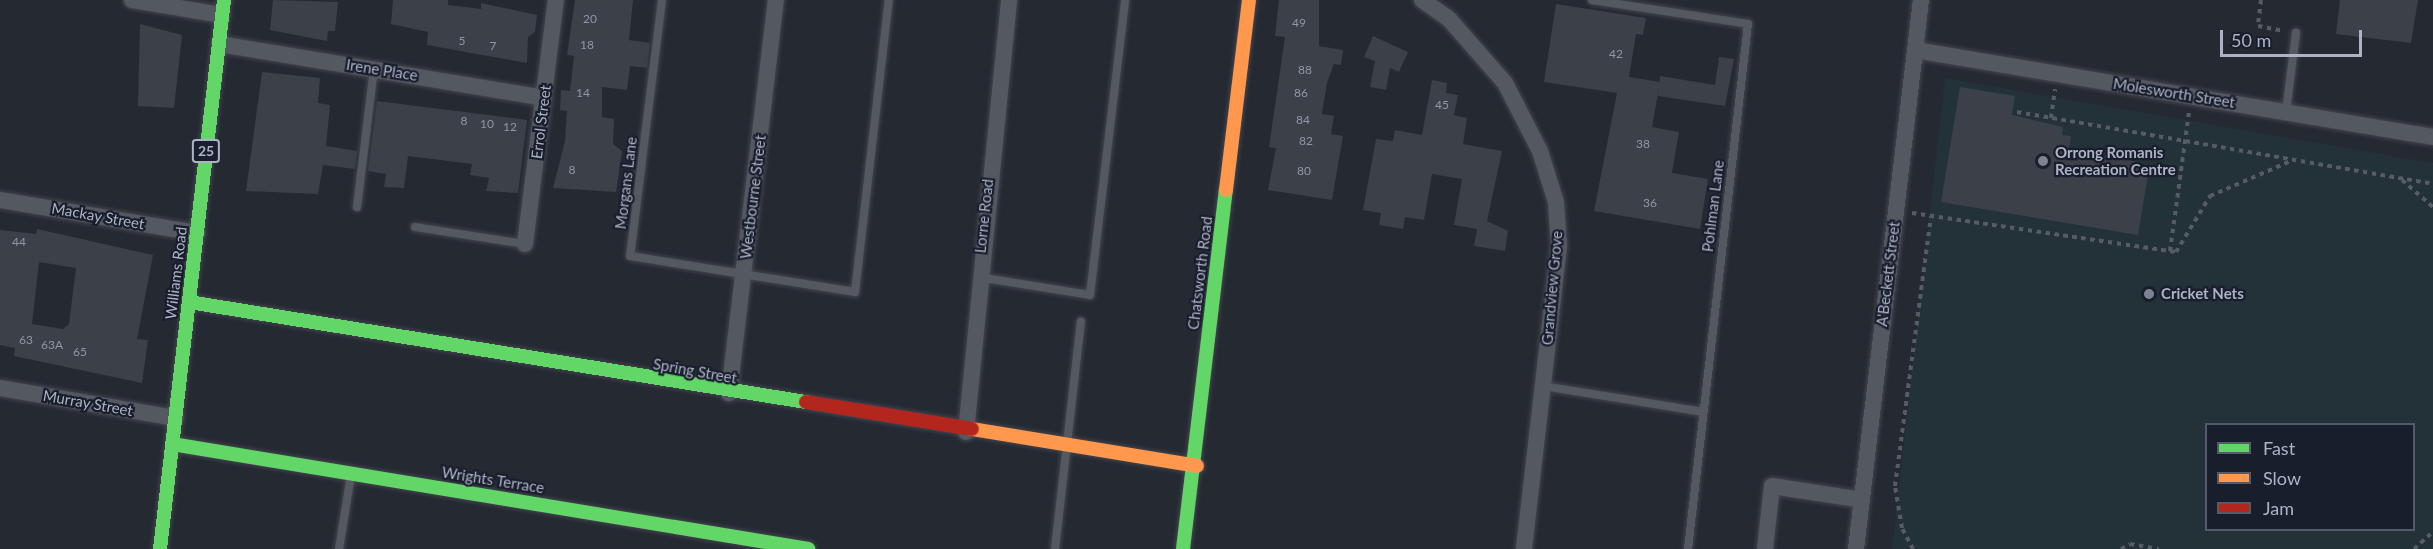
<!DOCTYPE html>
<style>
body{margin:0}
#map{position:relative;width:2433px;height:549px;overflow:hidden;background:#252932;font-family:Lato,sans-serif}
div>[style]{position:absolute}
.green>*{inset:0;background:#223238}
.building>*{inset:0;background:#3c4049}
.path>*{height:4px;margin-top:-2px;transform-origin:0;background:repeating-linear-gradient(90deg,#575b63 0 4.5px,transparent 0 9px)}
.roads{filter:drop-shadow(0 0 2px #42454d) drop-shadow(0 0 2px #42454d)}
.lane>*{height:8px;margin:-4px;padding:0 4px;transform-origin:4px;border-radius:4px;background:#545860}
.street>*{height:16px;margin:-8px;padding:0 8px;transform-origin:8px;border-radius:8px;background:#545860}
.fast>*{height:14px;margin:-7px;padding:0 7px;transform-origin:7px;border-radius:7px;background:#63d668}
.slow>*{height:14px;margin:-7px;padding:0 7px;transform-origin:7px;border-radius:7px;background:#ff974d}
.jam>*{height:14px;margin:-7px;padding:0 7px;transform-origin:7px;border-radius:7px;background:#b3261e}
.dots>*{width:16px;height:16px;translate:-50% -50%;box-sizing:border-box;border:3px solid #181e2c;border-radius:50%}
span{translate:-50% -50%;white-space:nowrap;text-align:center;line-height:1.15;-webkit-text-stroke:4.5px #181e2c;paint-order:stroke}
.number-label{font-size:12px;color:#9196a6}
.number-label span{-webkit-text-stroke-width:0}
.shield-label span{padding:2px 4px;background:#181e2c;border:2px solid;border-radius:4px;-webkit-text-stroke-width:0}
.shield-label{font-size:14px;color:#adb3c5;font-weight:700}
.street-label{font-size:15px;color:#adb3c5}
.poi-label{font-size:15px;color:#adb3c5;font-weight:700}
.left{translate:0 -50%;text-align:left}
.legend{position:absolute;left:2205px;top:423px;width:210px;height:108px;box-sizing:border-box;background:#181e2c;border:2px solid #545a69;margin:0;padding:8px 10px;list-style:none;font-size:18px;color:#adb3c5}
.legend li{display:flex;align-items:center;gap:12px;height:30px}
.legend b{width:30px;border:2px solid #545a69}
.scale{position:absolute;left:2220px;top:30px;width:142px;height:27px;box-sizing:border-box;border:3px solid #adb3c5;border-top:0;padding-left:8px;font-size:18px;line-height:21px;white-space:nowrap;color:#adb3c5;-webkit-text-stroke:4px #181e2c;paint-order:stroke}
</style>
<div id="map">
<div class="green">
<div style="clip-path:polygon(evenodd,1945px 78px,2433px 163px,2433px 549px,1892px 549px,1945px 78px,2206px 424px,2414px 424px,2414px 530px,2206px 530px,2206px 424px)"></div>
</div>
<div class="building">
<div style="clip-path:polygon(273px 0,338px 2px,335px 31px,328px 31px,327px 41px,270px 30px)"></div>
<div style="clip-path:polygon(393px 0,448px 0,448px 5px,481px 9px,481px 3px,537px 15px,535px 32px,528px 37px,527px 63px,427px 45px,428px 32px,391px 24px)"></div>
<div style="clip-path:polygon(575px 0,633px 0,629px 40px,650px 43px,647px 68px,630px 66px,627px 90px,602px 87px,602px 117px,614px 119px,613px 144px,622px 151px,616px 192px,553px 188px,565px 141px,567px 111px,560px 110px,561px 90px,570px 91px,574px 56px,567px 55px)"></div>
<div style="clip-path:polygon(1279px 0,1319px 0,1319px 46px,1343px 50px,1341px 65px,1334px 64px,1327px 83px,1322px 114px,1334px 116px,1331px 134px,1343px 136px,1332px 200px,1268px 190px,1276px 148px,1269px 147px,1285px 37px,1275px 36px)"></div>
<div style="clip-path:polygon(2340px 0,2418px 0,2411px 43px,2336px 34px)"></div>
<div style="clip-path:polygon(1556px 4px,1646px 18px,1643px 35px,1636px 34px,1629px 77px,1660px 82px,1652px 127px,1679px 132px,1672px 173px,1708px 179px,1700px 229px,1594px 211px,1617px 93px,1544px 82px)"></div>
<div style="clip-path:polygon(140px 24px,182px 35px,174px 108px,138px 106px)"></div>
<div style="clip-path:polygon(1373px 36px,1408px 52px,1399px 72px,1390px 68px,1386px 90px,1370px 87px,1375px 61px,1364px 57px)"></div>
<div style="clip-path:polygon(1719px 57px,1734px 59px,1725px 106px,1658px 96px,1660px 76px,1715px 85px)"></div>
<div style="clip-path:polygon(262px 72px,320px 78px,318px 103px,330px 105px,326px 146px,357px 151px,355px 169px,323px 165px,318px 194px,246px 191px)"></div>
<div style="clip-path:polygon(1432px 80px,1447px 83px,1446px 93px,1458px 95px,1454px 115px,1467px 118px,1463px 144px,1502px 151px,1487px 221px,1508px 231px,1505px 251px,1474px 246px,1477px 229px,1454px 225px,1462px 179px,1432px 174px,1424px 220px,1405px 217px,1403px 229px,1379px 225px,1381px 213px,1363px 210px,1376px 139px,1393px 141px,1395px 130px,1422px 135px)"></div>
<div style="clip-path:polygon(1960px 87px,2015px 96px,2012px 115px,2063px 127px,2062px 135px,2071px 136px,2069px 150px,2139px 162px,2138px 168px,2149px 169px,2138px 235px,1941px 202px)"></div>
<div style="clip-path:polygon(377px 101px,527px 120px,518px 193px,486px 191px,489px 178px,470px 175px,472px 164px,408px 156px,404px 188px,384px 187px,386px 174px,368px 171px)"></div>
<div style="clip-path:polygon(evenodd,37px 229px,153px 255px,137px 339px,148px 340px,142px 383px,14px 356px,15px 348px,0 345px,0 230px,36px 234px,37px 229px,39px 262px,76px 268px,69px 324px,63px 329px,32px 324px,39px 262px)"></div>
</div>
<div class="path">
<div style="left:2261px;top:0;width:26px;rotate:97deg"></div>
<div style="left:2258px;top:26px;width:25px;rotate:11deg"></div>
<div style="left:2017px;top:112px;width:422px;rotate:9.8deg"></div>
<div style="left:2051px;top:118px;width:29px;rotate:-82deg"></div>
<div style="left:2402px;top:180px;width:41px;rotate:41.1deg"></div>
<div style="left:1912px;top:213px;width:267px;rotate:8.4deg"></div>
<div style="left:2176px;top:252px;width:66px;rotate:-58.7deg"></div>
<div style="left:2210px;top:196px;width:90px;rotate:-23.4deg"></div>
<div style="left:2170px;top:251px;width:140px;rotate:-82.2deg"></div>
<div style="left:1913px;top:549px;width:24px;rotate:-118deg"></div>
<div style="left:1902px;top:528px;width:43px;rotate:-99.5deg"></div>
<div style="left:1895px;top:486px;width:272px;rotate:-82.4deg"></div>
<div style="left:2121px;top:549px;width:10px;rotate:-29deg"></div>
<div style="left:2130px;top:544px;width:29px;rotate:10deg"></div>
<div style="left:2414px;top:549px;width:25px;rotate:-42deg"></div>
</div>
<div class="roads">
<div class="lane">
<div style="left:662px;top:0;width:258px;rotate:97.1deg"></div>
<div style="left:630px;top:256px;width:228px;rotate:9.1deg"></div>
<div style="left:855px;top:292px;width:294px;rotate:-83.4deg"></div>
<div style="left:1592px;top:0;width:158px;rotate:8.7deg"></div>
<div style="left:1748px;top:24px;width:528px;rotate:96.52deg"></div>
<div style="left:2286px;top:112px;width:80px;rotate:-82.8deg"></div>
<div style="left:357px;top:207px;width:139px;rotate:-83deg"></div>
<div style="left:415px;top:227px;width:111px;rotate:8.8deg"></div>
<div style="left:978px;top:277px;width:113px;rotate:9.1deg"></div>
<div style="left:1090px;top:295px;width:297px;rotate:-83.2deg"></div>
<div style="left:1543px;top:386px;width:162px;rotate:9.2deg"></div>
<div style="left:339px;top:549px;width:75px;rotate:-80.8deg"></div>
<div style="left:1055px;top:549px;width:229px;rotate:-83.5deg"></div>
</div>
<div class="street">
<div style="left:132px;top:0;width:91px;rotate:9.5deg"></div>
<div style="left:1422px;top:0;width:33px;rotate:35deg"></div>
<div style="left:1449px;top:19px;width:85px;rotate:48.8deg"></div>
<div style="left:1505px;top:83px;width:76px;rotate:62.8deg"></div>
<div style="left:1540px;top:151px;width:53px;rotate:72.6deg"></div>
<div style="left:1556px;top:202px;width:44px;rotate:86.1deg"></div>
<div style="left:1559px;top:246px;width:305px;rotate:96.6deg"></div>
<div style="left:219px;top:44px;width:329px;rotate:9.4deg"></div>
<div style="left:1915px;top:50px;width:525px;rotate:9.53deg"></div>
<div style="left:0;top:200px;width:200px;rotate:9.5deg"></div>
<div style="left:525px;top:244px;width:246px;rotate:-82.8deg"></div>
<div style="left:0;top:388px;width:178px;rotate:9.7deg"></div>
<div style="left:729px;top:393px;width:396px;rotate:-83.2deg"></div>
<div style="left:966px;top:432px;width:434px;rotate:-84.3deg"></div>
<div style="left:1765px;top:549px;width:63px;rotate:-83.7deg"></div>
<div style="left:1772px;top:486px;width:91px;rotate:8.8deg"></div>
<div style="left:1856px;top:549px;width:553px;rotate:-83.25deg"></div>
</div>
<div class="fast">
<div style="left:189px;top:302px;width:625px;rotate:9.21deg"></div>
<div style="left:172px;top:444px;width:645px;rotate:9.37deg"></div>
<div style="left:160px;top:549px;width:553px;rotate:-83.35deg"></div>
<div style="left:1183px;top:549px;width:362px;rotate:-83.2deg"></div>
</div>
<div class="slow">
<div style="left:1226px;top:190px;width:191px;rotate:-83.1deg"></div>
<div style="left:972px;top:429px;width:228px;rotate:9.3deg"></div>
</div>
<div class="jam">
<div style="left:806px;top:402px;width:168px;rotate:9.2deg"></div>
</div>
</div>
<div class="dots">
<div style="left:2043px;top:161px;background:#7d8392"></div>
<div style="left:2149px;top:294px;background:#7d8392"></div>
</div>
<div class="number-label">
<span style="left:590px;top:19px">20</span>
<span style="left:1299px;top:23px">49</span>
<span style="left:462px;top:41px">5</span>
<span style="left:587px;top:45px">18</span>
<span style="left:493px;top:46px">7</span>
<span style="left:1616px;top:54px">42</span>
<span style="left:1305px;top:70px">88</span>
<span style="left:583px;top:93px">14</span>
<span style="left:1301px;top:93px">86</span>
<span style="left:1442px;top:105px">45</span>
<span style="left:1303px;top:120px">84</span>
<span style="left:464px;top:121px">8</span>
<span style="left:487px;top:124px">10</span>
<span style="left:510px;top:127px">12</span>
<span style="left:1306px;top:141px">82</span>
<span style="left:1643px;top:144px">38</span>
<span style="left:572px;top:170px">8</span>
<span style="left:1304px;top:171px">80</span>
<span style="left:1650px;top:203px">36</span>
<span style="left:19px;top:242px">44</span>
<span style="left:26px;top:340px">63</span>
<span style="left:52px;top:345px">63A</span>
<span style="left:80px;top:352px">65</span>
</div>
<div class="shield-label">
<span style="left:206px;top:151px">25</span>
</div>
<div class="street-label">
<span style="left:382px;top:70px;rotate:9deg">Irene Place</span>
<span style="left:2174px;top:93px;rotate:9deg">Molesworth Street</span>
<span style="left:541px;top:122px;rotate:-83deg">Errol Street</span>
<span style="left:626px;top:183px;rotate:-83deg">Morgans Lane</span>
<span style="left:753px;top:197px;rotate:-83deg">Westbourne Street</span>
<span style="left:1713px;top:206px;rotate:-83deg">Pohlman Lane</span>
<span style="left:98px;top:216px;rotate:10deg">Mackay Street</span>
<span style="left:984px;top:216px;rotate:-84deg">Lorne Road</span>
<span style="left:176px;top:273px;rotate:-83deg">Williams Road</span>
<span style="left:1200px;top:273px;rotate:-83deg">Chatsworth Road</span>
<span style="left:1888px;top:274px;rotate:-83deg">A'Beckett Street</span>
<span style="left:1552px;top:288px;rotate:-85deg">Grandview Grove</span>
<span style="left:695px;top:371px;rotate:10deg">Spring Street</span>
<span style="left:88px;top:403px;rotate:10deg">Murray Street</span>
<span style="left:493px;top:480px;rotate:9deg">Wrights Terrace</span>
</div>
<div class="poi-label">
<span class="left" style="left:2055px;top:161px">Orrong Romanis<br>Recreation Centre</span>
<span class="left" style="left:2161px;top:294px">Cricket Nets</span>
</div>
<ul class="legend">
<li><b style="height:8px;background:#63d668"></b>Fast</li>
<li><b style="height:8px;background:#ff974d"></b>Slow</li>
<li><b style="height:8px;background:#b3261e"></b>Jam</li>
</ul>
<div class="scale">50 m</div>
</div>
